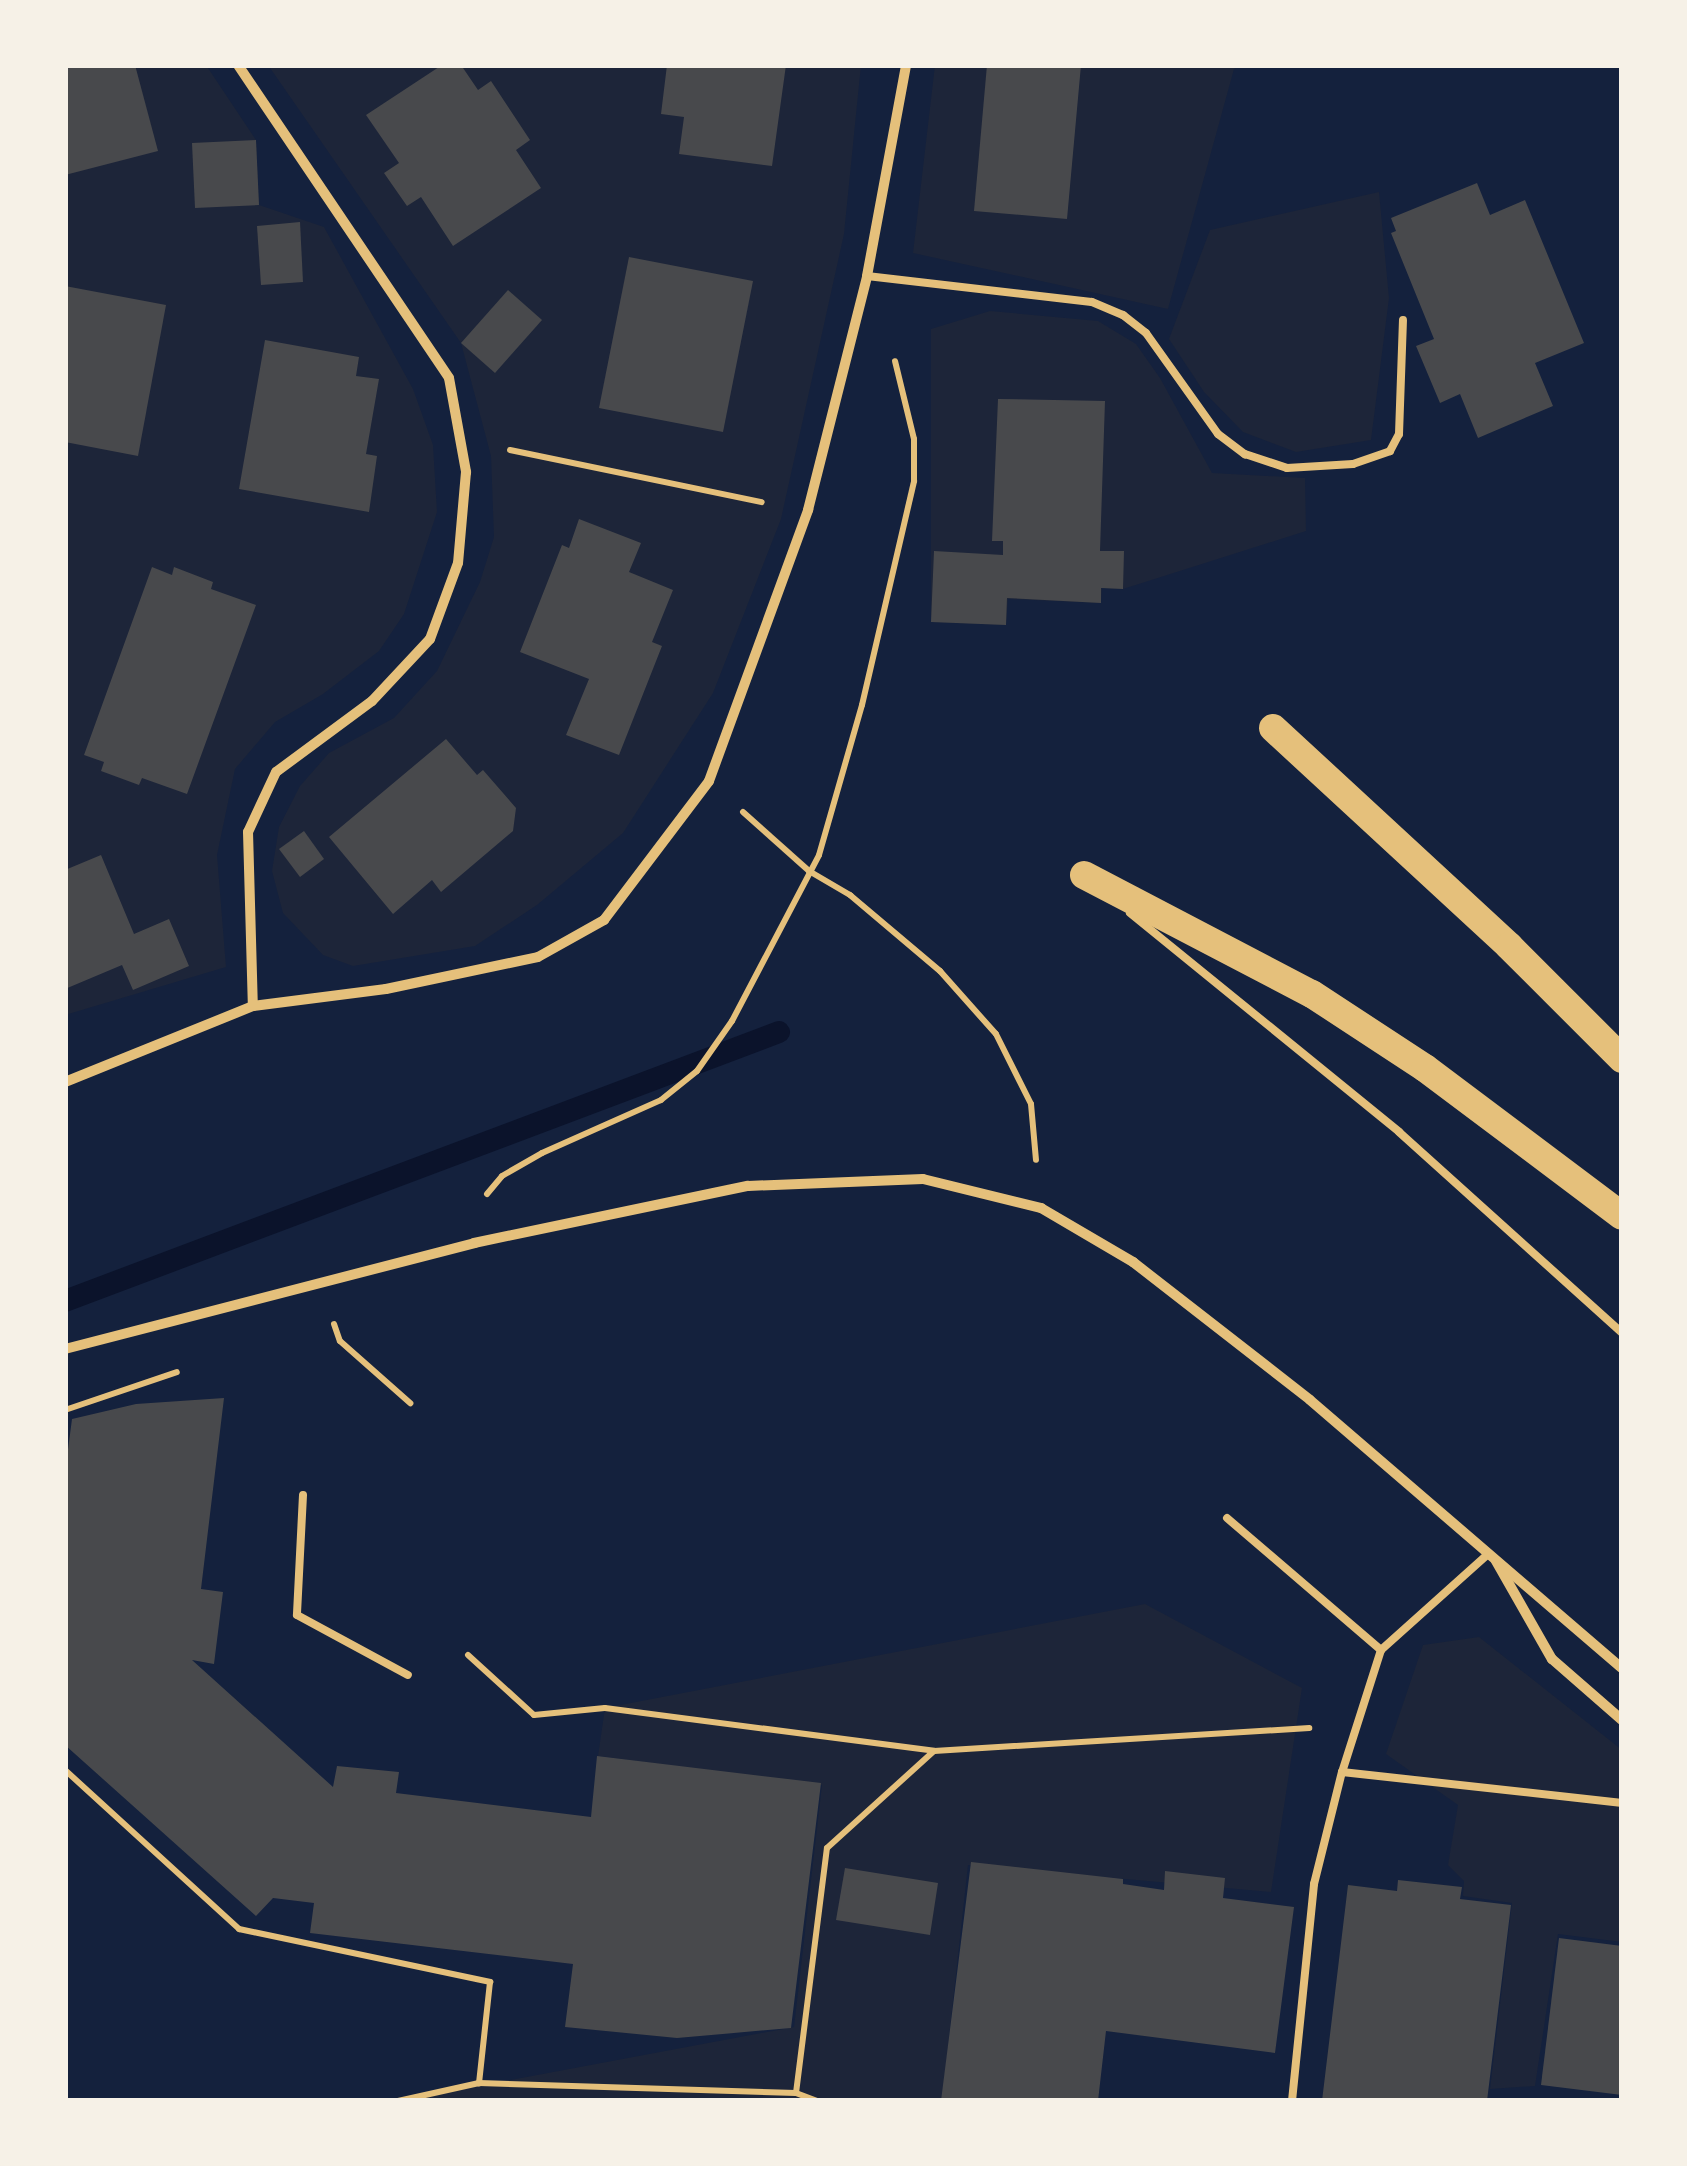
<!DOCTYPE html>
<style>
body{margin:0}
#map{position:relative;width:1687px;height:2166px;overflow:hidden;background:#14213d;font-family:Georgia,serif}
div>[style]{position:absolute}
.green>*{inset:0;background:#1d2539}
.stream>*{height:22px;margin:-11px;padding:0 11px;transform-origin:11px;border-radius:11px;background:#0b132b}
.building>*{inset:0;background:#48494c}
.path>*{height:6px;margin:-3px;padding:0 3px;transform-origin:3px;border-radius:3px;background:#e5c07b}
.service>*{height:8px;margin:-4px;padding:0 4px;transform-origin:4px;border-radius:4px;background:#e5c07b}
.minor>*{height:10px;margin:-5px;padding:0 5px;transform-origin:5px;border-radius:5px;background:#e5c07b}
.trunk>*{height:28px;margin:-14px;padding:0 14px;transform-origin:14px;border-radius:14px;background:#e5c07b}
span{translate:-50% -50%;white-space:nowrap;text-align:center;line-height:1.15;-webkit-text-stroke:10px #f6f1e7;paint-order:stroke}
.frame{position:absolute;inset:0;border:68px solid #f6f1e7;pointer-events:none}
</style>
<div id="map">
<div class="green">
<div style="clip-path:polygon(65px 65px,206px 65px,256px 140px,259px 205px,324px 227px,413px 389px,433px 445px,437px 512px,404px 614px,379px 651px,323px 694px,275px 722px,235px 769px,217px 855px,226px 967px,65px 1015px)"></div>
<div style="clip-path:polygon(268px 65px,861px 65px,844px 234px,781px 519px,713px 693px,623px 833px,537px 905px,475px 946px,353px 966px,323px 955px,283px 913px,272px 871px,279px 827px,300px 786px,329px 753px,394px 718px,437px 671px,480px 582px,494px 537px,491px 456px,461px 343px)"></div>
<div style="clip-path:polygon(935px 65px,1240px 65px,1234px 69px,1168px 309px,913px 253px)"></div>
<div style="clip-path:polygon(1379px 192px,1389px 298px,1371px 440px,1296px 452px,1243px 432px,1204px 392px,1169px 339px,1210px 230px)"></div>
<div style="clip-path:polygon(990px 311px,1098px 321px,1136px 344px,1160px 378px,1212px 473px,1305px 478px,1306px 531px,1123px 589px,1102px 588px,1101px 603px,1008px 599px,1006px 625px,931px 622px,931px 329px)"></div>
<div style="clip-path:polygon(1145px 1604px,1302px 1688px,1271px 1892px,968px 1865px,942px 2101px,399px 2101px,794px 2027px,822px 1785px,598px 1756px,605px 1708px)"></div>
<div style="clip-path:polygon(1479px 1637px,1622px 1750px,1622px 1942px,1558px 1934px,1535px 2086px,1490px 2089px,1512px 1903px,1463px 1896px,1464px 1881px,1448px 1865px,1458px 1805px,1386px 1754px,1423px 1645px)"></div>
</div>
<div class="stream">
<div style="left:65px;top:1301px;width:763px;rotate:-20.64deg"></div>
</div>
<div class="building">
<div style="clip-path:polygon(65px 65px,135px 65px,158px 151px,65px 175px)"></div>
<div style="clip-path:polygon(442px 65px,461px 65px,478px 90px,491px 81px,530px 140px,516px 150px,541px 188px,453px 246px,421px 197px,407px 206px,384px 173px,399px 163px,366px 115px)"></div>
<div style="clip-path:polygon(667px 65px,786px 65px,772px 166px,679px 154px,684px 117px,661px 114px)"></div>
<div style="clip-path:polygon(987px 65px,1081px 65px,1067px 219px,974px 211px)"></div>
<div style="clip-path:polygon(256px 140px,259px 205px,195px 208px,192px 143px)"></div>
<div style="clip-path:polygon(1477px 183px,1490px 215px,1525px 200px,1584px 343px,1535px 363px,1553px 406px,1478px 438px,1460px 394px,1440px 403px,1416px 346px,1434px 339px,1391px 233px,1396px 231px,1391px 218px)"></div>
<div style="clip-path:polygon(300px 222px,303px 282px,261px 285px,257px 226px)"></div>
<div style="clip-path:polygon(629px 257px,753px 281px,723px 432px,599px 408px)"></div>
<div style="clip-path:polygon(65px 286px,166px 305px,138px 456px,65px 442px)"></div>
<div style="clip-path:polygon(508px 290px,542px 320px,495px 373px,461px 343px)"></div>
<div style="clip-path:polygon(265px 340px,359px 357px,356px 376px,379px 379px,366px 454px,377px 456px,369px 512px,239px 489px)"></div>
<div style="clip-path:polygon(998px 399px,1105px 401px,1100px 551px,1124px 551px,1123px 589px,1101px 588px,1101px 603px,1007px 598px,1006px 625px,931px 622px,934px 551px,1003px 555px,1003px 541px,992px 541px)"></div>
<div style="clip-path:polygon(579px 519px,641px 543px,629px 572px,673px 590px,652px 642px,662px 646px,619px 755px,566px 735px,589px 679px,520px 652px,562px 545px,569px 548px)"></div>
<div style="clip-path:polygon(152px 567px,172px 575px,174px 567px,213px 582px,211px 589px,256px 605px,187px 794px,142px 778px,139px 785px,101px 771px,104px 762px,84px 755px)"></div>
<div style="clip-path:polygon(446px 739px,477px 775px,483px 770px,516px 808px,513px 831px,441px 892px,432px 880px,393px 914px,329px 837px)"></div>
<div style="clip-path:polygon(304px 831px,324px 859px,300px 877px,279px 849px)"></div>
<div style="clip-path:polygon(101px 855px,134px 934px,169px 919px,189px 966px,133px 990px,122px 965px,65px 989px,65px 870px)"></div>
<div style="clip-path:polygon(224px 1398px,201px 1589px,223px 1592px,214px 1664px,192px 1660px,333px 1787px,337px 1766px,399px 1772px,396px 1793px,591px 1817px,597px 1756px,821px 1783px,791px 2028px,677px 2038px,565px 2027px,573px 1964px,310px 1933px,314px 1903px,273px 1898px,256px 1916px,65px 1745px,65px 1472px,72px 1419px,136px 1404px)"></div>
<div style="clip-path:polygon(971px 1862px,1123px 1879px,1123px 1884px,1164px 1890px,1165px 1871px,1225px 1878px,1223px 1898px,1294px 1907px,1275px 2053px,1106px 2031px,1098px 2101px,941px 2101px)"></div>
<div style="clip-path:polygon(845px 1868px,938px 1883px,930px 1935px,836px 1920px)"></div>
<div style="clip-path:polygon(1398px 1880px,1462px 1887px,1460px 1899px,1511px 1905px,1487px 2101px,1322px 2101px,1348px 1885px,1397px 1891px)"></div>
<div style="clip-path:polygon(1559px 1938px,1622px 1946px,1622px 2095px,1541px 2085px)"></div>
</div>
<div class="path">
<div style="left:510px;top:450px;width:257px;rotate:11.7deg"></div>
<div style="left:743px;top:812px;width:89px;rotate:41.8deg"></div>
<div style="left:809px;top:871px;width:48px;rotate:30.3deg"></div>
<div style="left:850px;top:895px;width:118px;rotate:40.2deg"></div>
<div style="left:940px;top:971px;width:84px;rotate:48.4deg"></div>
<div style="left:996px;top:1034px;width:78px;rotate:63.4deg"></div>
<div style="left:1031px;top:1104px;width:56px;rotate:84.9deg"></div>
<div style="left:487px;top:1194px;width:23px;rotate:-50deg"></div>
<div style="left:502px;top:1176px;width:46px;rotate:-29.9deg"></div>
<div style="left:542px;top:1153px;width:130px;rotate:-24deg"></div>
<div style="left:661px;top:1100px;width:46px;rotate:-38.9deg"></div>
<div style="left:697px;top:1071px;width:61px;rotate:-55deg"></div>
<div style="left:732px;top:1021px;width:187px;rotate:-62.3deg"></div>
<div style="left:819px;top:855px;width:156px;rotate:-74deg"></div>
<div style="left:862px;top:705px;width:230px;rotate:-76.9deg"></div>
<div style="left:914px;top:481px;width:42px;rotate:-90deg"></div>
<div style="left:914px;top:439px;width:80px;rotate:-103.7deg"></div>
<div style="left:334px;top:1324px;width:18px;rotate:71deg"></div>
<div style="left:340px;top:1341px;width:94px;rotate:41.5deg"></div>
<div style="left:65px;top:1410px;width:118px;rotate:-18.7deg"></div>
<div style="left:468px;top:1655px;width:89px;rotate:42.3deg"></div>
<div style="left:534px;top:1715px;width:71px;rotate:-5.6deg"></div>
<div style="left:605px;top:1708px;width:332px;rotate:7.4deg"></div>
<div style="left:934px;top:1751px;width:376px;rotate:-3.5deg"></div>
<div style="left:65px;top:1770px;width:236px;rotate:42.4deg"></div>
<div style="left:239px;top:1929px;width:257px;rotate:11.9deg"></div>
<div style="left:490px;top:1982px;width:102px;rotate:96.2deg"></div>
<div style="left:796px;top:2093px;width:247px;rotate:-82.8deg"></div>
<div style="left:827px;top:1848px;width:144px;rotate:-42.2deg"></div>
<div style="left:398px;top:2101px;width:83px;rotate:-12.5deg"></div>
<div style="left:479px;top:2083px;width:317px;rotate:1.8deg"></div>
<div style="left:796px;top:2093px;width:22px;rotate:21deg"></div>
</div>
<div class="service">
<div style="left:867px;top:276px;width:226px;rotate:6.6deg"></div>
<div style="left:1092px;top:302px;width:34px;rotate:23deg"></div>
<div style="left:1123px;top:315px;width:29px;rotate:38deg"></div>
<div style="left:1146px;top:333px;width:124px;rotate:54.5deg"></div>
<div style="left:1218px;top:434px;width:34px;rotate:37deg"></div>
<div style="left:1245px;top:454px;width:44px;rotate:18.4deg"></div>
<div style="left:1287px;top:468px;width:66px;rotate:-3.5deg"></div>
<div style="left:1353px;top:464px;width:39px;rotate:-19deg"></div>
<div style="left:1390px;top:451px;width:19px;rotate:-62deg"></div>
<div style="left:1399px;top:434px;width:114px;rotate:-88deg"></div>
<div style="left:1130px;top:913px;width:347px;rotate:39.1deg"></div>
<div style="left:1399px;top:1132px;width:300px;rotate:42deg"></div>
<div style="left:303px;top:1495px;width:120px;rotate:92.9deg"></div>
<div style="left:297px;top:1615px;width:126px;rotate:28.4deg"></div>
<div style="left:1227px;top:1518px;width:203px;rotate:40.6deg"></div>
<div style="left:1381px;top:1650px;width:128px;rotate:107.7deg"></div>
<div style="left:1381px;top:1650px;width:145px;rotate:-41.9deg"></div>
<div style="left:1292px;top:2101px;width:218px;rotate:-84.2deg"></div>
<div style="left:1314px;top:1884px;width:115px;rotate:-76deg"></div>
<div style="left:1342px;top:1772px;width:282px;rotate:6.3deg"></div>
</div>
<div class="minor">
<div style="left:238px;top:65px;width:377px;rotate:56deg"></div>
<div style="left:449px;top:378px;width:96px;rotate:79.7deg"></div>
<div style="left:466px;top:472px;width:91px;rotate:95deg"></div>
<div style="left:458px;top:563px;width:81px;rotate:110.2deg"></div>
<div style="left:430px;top:639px;width:85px;rotate:133.1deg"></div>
<div style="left:372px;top:701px;width:119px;rotate:143.5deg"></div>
<div style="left:276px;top:772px;width:66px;rotate:115deg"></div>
<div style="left:248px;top:832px;width:174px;rotate:88.4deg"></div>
<div style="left:65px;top:1082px;width:203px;rotate:-22deg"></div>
<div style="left:253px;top:1006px;width:134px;rotate:-7.3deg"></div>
<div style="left:386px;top:989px;width:155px;rotate:-11.9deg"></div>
<div style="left:538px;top:957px;width:76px;rotate:-29.3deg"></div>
<div style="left:604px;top:920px;width:174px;rotate:-52.9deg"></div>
<div style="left:709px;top:781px;width:289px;rotate:-69.9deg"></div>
<div style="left:808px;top:510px;width:241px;rotate:-75.8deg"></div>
<div style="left:867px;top:276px;width:215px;rotate:-79.5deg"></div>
<div style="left:65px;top:1349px;width:423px;rotate:-14.5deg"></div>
<div style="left:474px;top:1243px;width:280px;rotate:-11.8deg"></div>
<div style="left:748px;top:1186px;width:175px;rotate:-2.3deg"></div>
<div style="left:923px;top:1179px;width:122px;rotate:13.8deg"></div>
<div style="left:1041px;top:1208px;width:107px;rotate:30.4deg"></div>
<div style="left:1133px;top:1262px;width:224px;rotate:37.9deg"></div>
<div style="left:1310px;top:1400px;width:411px;rotate:40.7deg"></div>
<div style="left:1496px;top:1561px;width:113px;rotate:60.3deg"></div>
<div style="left:1552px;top:1659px;width:93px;rotate:41.1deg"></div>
</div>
<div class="trunk">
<div style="left:1273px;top:728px;width:321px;rotate:42.7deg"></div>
<div style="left:1509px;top:946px;width:160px;rotate:45deg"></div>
<div style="left:1084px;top:875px;width:257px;rotate:27.6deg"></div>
<div style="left:1312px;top:994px;width:135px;rotate:33.2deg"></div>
<div style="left:1425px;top:1068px;width:246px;rotate:36.9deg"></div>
</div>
<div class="frame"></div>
</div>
